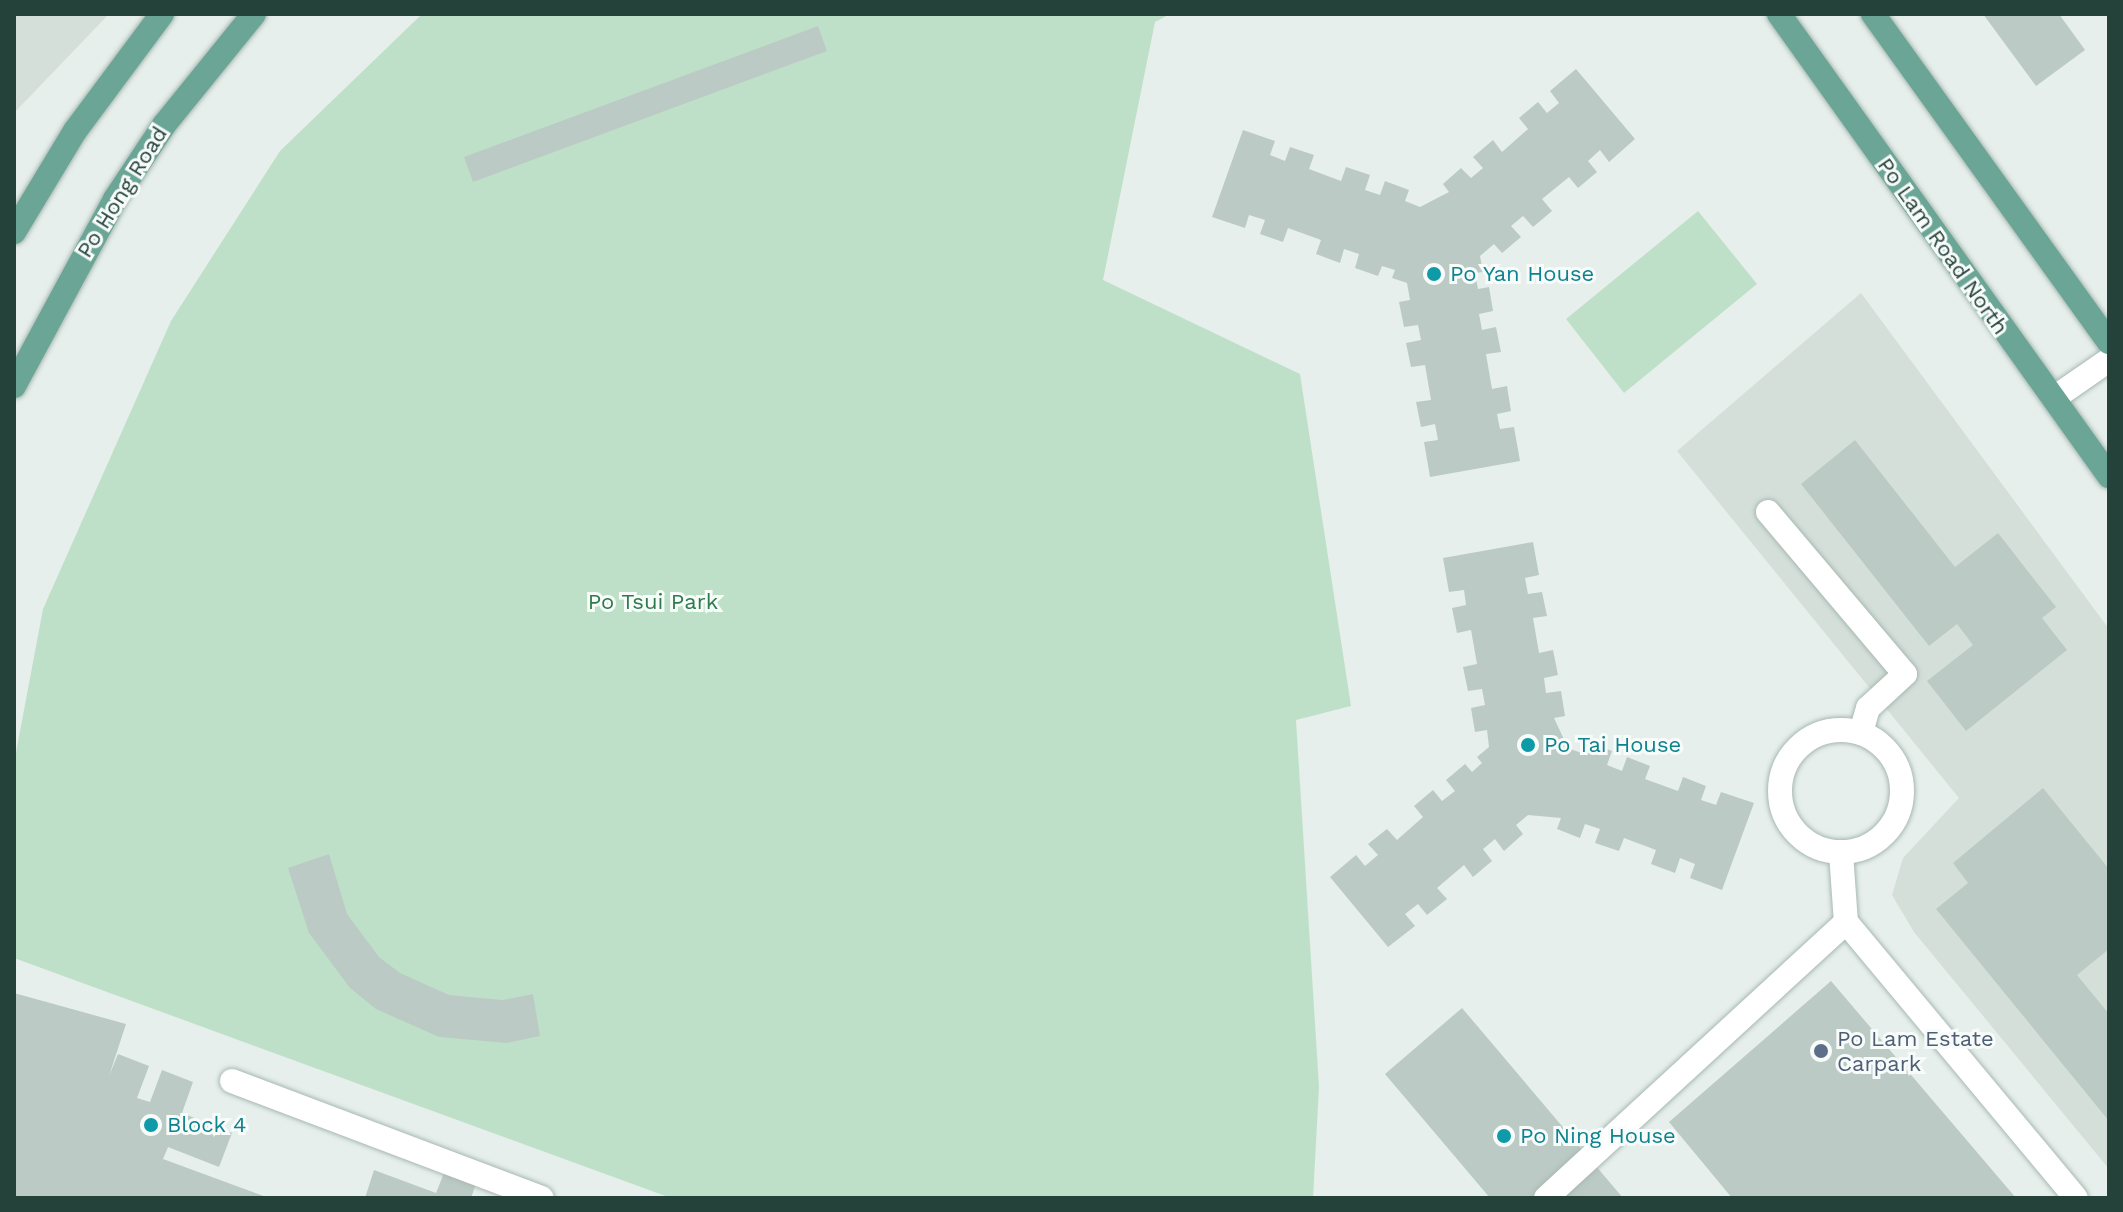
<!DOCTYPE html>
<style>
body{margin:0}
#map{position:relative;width:2123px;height:1212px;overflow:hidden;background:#e6efeb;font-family:"Work Sans",sans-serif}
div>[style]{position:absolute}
.built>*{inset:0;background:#d4dfda}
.green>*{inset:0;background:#bfe0c8}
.building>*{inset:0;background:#bbcac4}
.roads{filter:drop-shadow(0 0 2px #a8b8b2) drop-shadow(0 0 2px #a8b8b2)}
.minor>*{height:24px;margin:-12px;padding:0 12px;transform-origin:12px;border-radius:12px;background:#fff}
.minor>.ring{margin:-12px;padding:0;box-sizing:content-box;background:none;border:24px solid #fff;border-radius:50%}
.major>*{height:24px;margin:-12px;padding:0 12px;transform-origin:12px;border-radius:12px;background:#6aa596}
.dots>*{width:22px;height:22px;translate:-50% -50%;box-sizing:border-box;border:4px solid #f7fbf9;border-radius:50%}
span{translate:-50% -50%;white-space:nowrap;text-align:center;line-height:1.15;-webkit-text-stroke:6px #f7fbf9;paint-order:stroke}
.street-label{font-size:22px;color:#24423a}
.culture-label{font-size:22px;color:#0d838f}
.left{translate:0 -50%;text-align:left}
.park-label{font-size:22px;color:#2d7a4b}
.service-label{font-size:22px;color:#4e5e75}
.frame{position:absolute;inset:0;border:16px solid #24423a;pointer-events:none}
</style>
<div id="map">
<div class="built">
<div style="clip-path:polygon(14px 14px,109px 14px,14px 113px)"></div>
<div style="clip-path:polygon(1861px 293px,2109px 629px,2109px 1169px,1914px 932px,1892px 895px,1903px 858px,1959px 798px,1677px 451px)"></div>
</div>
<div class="green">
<div style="clip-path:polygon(422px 14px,1170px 14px,1155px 22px,1103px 280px,1300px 374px,1351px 706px,1296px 720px,1319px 1087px,1313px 1198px,671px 1198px,14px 958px,14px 763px,43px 609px,171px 321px,280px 151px)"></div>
<div style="clip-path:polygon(1698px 211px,1757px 284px,1624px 393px,1566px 319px)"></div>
</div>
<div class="building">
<div style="clip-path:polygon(1983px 14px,2059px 14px,2085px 50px,2036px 86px)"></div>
<div style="clip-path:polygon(818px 26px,827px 51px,473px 182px,464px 157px)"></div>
<div style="clip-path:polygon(1576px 69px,1635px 139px,1609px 162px,1600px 150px,1588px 161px,1597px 172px,1578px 188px,1569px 177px,1542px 199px,1552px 211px,1533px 227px,1523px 216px,1511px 226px,1521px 237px,1502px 253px,1494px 244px,1480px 256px,1483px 272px,1475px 273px,1478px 289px,1489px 287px,1493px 311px,1479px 314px,1482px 330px,1496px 327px,1501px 352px,1486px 354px,1492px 389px,1507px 386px,1511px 411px,1497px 414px,1500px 429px,1514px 427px,1520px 461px,1430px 477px,1424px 442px,1438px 440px,1435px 424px,1421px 427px,1416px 402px,1431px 400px,1425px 365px,1411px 367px,1406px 343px,1421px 340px,1418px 325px,1404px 327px,1399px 302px,1410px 300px,1407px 283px,1392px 278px,1395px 270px,1382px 266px,1378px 276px,1355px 268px,1359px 254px,1344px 249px,1340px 263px,1316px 254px,1321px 240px,1288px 228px,1283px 242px,1260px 234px,1265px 220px,1249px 215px,1245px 228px,1212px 217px,1243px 130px,1275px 141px,1270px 155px,1285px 161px,1290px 147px,1314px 155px,1309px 169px,1341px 181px,1346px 167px,1370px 175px,1365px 190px,1380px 195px,1385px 181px,1409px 190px,1405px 201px,1420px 207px,1449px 192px,1443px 184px,1461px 168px,1471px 178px,1483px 168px,1473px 157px,1493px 140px,1502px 152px,1528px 129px,1519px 118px,1538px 102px,1547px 113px,1559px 103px,1550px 91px)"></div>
<div style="clip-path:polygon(1855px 440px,1955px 567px,1998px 533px,2056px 607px,2042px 618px,2067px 650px,1966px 731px,1927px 681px,1973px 645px,1957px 624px,1929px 646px,1801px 484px)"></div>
<div style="clip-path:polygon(1533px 542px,1539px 575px,1525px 578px,1528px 594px,1542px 592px,1547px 616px,1533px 618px,1539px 653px,1553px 650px,1558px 675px,1544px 678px,1546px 693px,1561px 691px,1565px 716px,1554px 718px,1568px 748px,1584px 754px,1588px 742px,1612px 751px,1607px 765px,1622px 771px,1627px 757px,1650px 766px,1645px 779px,1678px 791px,1683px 777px,1706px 786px,1701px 800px,1716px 805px,1721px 792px,1754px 803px,1722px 890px,1690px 878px,1695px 864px,1680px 858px,1675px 873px,1651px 864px,1656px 850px,1624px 838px,1619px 851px,1595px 843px,1600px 829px,1585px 824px,1580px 838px,1557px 829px,1561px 818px,1528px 815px,1516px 825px,1523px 834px,1504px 851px,1495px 839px,1483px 849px,1492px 861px,1473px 877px,1464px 865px,1437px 888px,1447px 899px,1427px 915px,1418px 904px,1405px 914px,1415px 926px,1388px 947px,1330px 877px,1356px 855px,1365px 866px,1378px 855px,1368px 844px,1387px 829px,1397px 840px,1423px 817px,1414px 806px,1433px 790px,1442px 801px,1455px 791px,1446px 780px,1465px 764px,1472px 772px,1482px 763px,1477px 757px,1489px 747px,1487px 730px,1475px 732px,1471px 708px,1485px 705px,1482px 689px,1468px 691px,1463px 667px,1477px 664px,1471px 630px,1457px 633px,1452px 608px,1466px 605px,1464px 590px,1449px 592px,1443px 558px)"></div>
<div style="clip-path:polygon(2043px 788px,2109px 869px,2109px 949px,2077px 975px,2109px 1014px,2109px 1121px,1936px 909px,1968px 883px,1953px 863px)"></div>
<div style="clip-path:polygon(329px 854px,347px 914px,379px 957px,400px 973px,449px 995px,503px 1000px,533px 994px,540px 1036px,507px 1043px,439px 1037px,376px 1009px,350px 988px,309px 933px,288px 868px)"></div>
<div style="clip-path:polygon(1831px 981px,2016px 1198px,1732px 1198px,1669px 1122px)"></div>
<div style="clip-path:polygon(14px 993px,126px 1024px,109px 1076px,118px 1054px,149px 1066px,137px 1098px,150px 1102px,162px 1070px,193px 1082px,182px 1113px,232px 1133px,219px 1167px,168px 1147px,163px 1159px,269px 1198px,14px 1198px)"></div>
<div style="clip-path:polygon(1462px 1008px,1623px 1198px,1490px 1198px,1385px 1074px)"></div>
<div style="clip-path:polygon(448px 1163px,479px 1175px,471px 1198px,365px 1198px,374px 1170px,436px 1193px)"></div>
</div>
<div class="roads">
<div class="minor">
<div style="left:2054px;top:398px;width:67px;rotate:-34.6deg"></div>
<div style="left:1768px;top:512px;width:212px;rotate:49.8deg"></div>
<div style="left:1905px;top:674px;width:50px;rotate:137.4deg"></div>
<div style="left:1868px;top:708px;width:26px;rotate:106deg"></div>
<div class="ring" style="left:1780px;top:730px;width:98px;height:98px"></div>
<div style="left:1841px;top:853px;width:69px;rotate:85.9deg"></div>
<div style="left:1846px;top:922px;width:359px;rotate:50.2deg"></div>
<div style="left:232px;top:1081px;width:331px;rotate:20.7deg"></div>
<div style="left:1546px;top:1198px;width:408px;rotate:-42.6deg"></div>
</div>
<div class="major">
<div style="left:1779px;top:14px;width:568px;rotate:54.46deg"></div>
<div style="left:1873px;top:14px;width:404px;rotate:54.3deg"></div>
<div style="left:14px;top:232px;width:118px;rotate:-58.9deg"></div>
<div style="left:75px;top:131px;width:146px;rotate:-53.4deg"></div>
<div style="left:14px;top:386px;width:213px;rotate:-61.6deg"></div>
<div style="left:115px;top:199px;width:89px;rotate:-56.5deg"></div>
<div style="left:164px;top:125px;width:143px;rotate:-51deg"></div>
</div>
</div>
<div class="dots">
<div style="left:1434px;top:274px;background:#0f9aa8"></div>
<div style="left:1528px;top:745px;background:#0f9aa8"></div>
<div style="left:1821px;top:1051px;background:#5c6f8a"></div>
<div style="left:151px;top:1125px;background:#0f9aa8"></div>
<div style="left:1504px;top:1136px;background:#0f9aa8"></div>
</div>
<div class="street-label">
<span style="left:122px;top:192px;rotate:-58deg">Po Hong Road</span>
<span style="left:1943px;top:246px;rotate:55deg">Po Lam Road North</span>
</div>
<div class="culture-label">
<span class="left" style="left:1450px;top:274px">Po Yan House</span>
<span class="left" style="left:1544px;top:745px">Po Tai House</span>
<span class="left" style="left:167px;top:1125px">Block 4</span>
<span class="left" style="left:1520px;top:1136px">Po Ning House</span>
</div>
<div class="park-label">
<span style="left:653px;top:602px">Po Tsui Park</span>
</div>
<div class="service-label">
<span class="left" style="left:1837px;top:1051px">Po Lam Estate<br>Carpark</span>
</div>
<div class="frame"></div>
</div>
